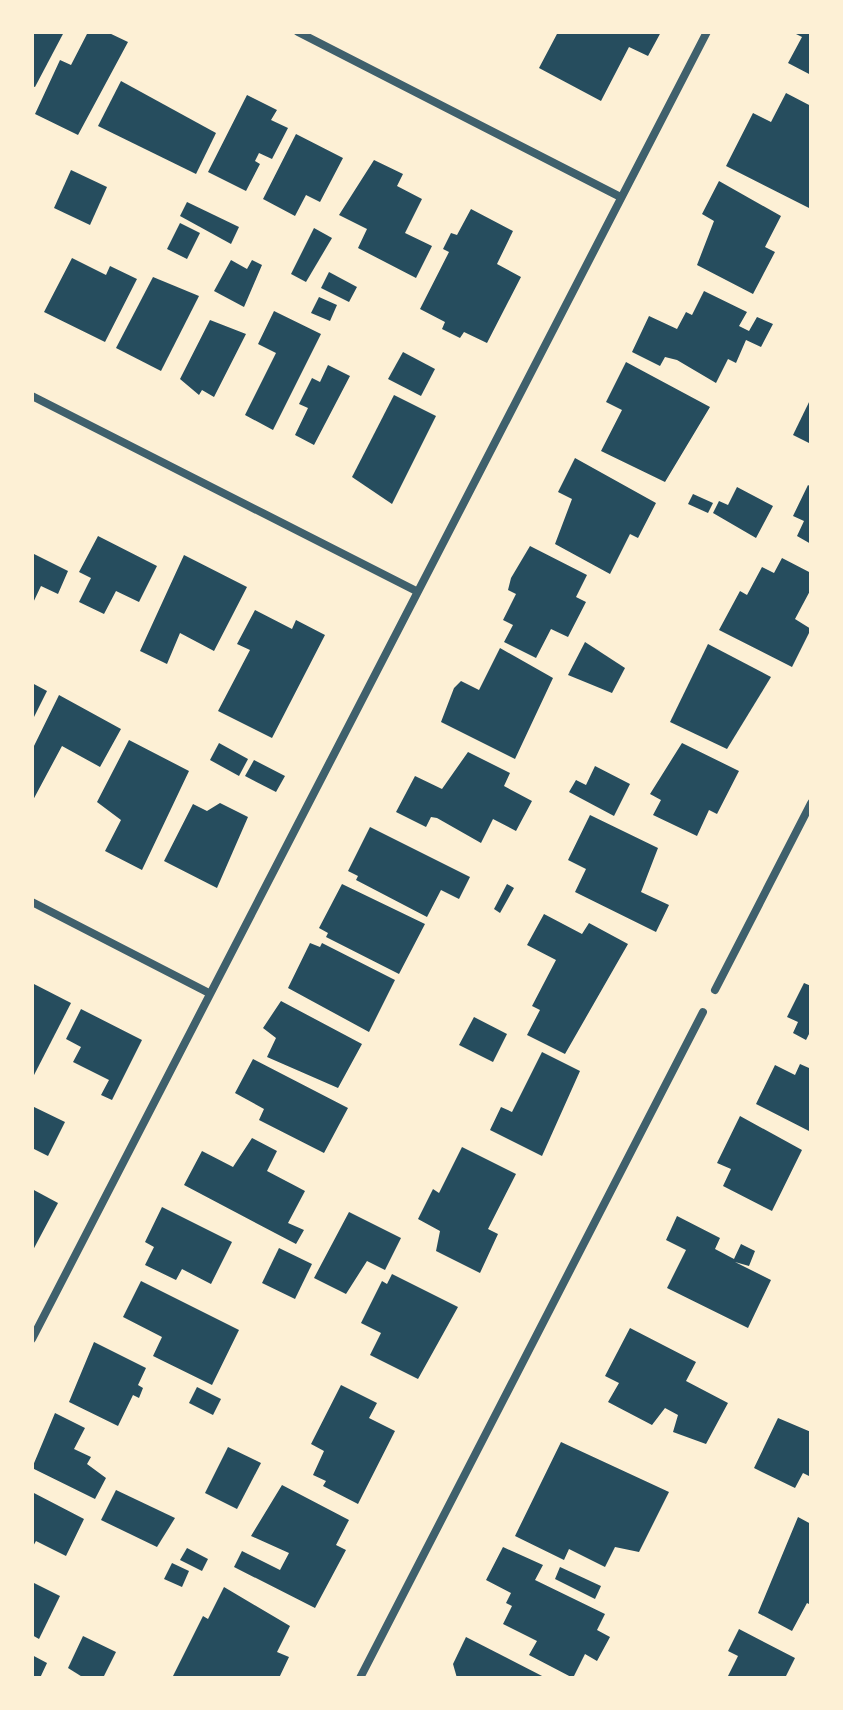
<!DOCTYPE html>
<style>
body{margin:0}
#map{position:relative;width:843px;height:1710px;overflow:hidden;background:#fdf0d5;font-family:Manrope,sans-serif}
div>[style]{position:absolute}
.building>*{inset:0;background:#264d5e}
.minor>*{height:8px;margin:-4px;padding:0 4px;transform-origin:4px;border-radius:4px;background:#3f606c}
span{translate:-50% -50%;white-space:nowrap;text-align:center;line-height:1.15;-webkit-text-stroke:6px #fdf0d5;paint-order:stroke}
.frame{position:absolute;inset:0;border:34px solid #fdf0d5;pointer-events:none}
</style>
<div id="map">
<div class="building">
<div style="clip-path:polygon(32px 32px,64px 32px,35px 87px,32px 86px)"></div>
<div style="clip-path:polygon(88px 32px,107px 32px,128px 42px,78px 135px,35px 114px,60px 60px,71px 65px)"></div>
<div style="clip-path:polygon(558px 32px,661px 32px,648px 56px,629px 47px,601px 101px,539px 68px)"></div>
<div style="clip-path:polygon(792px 32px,811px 32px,811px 75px,788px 63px,802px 37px)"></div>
<div style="clip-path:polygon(121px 81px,216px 133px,196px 174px,98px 126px)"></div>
<div style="clip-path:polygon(786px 93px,811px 106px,811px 209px,726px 166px,753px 113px,771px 122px)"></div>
<div style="clip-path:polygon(247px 95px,277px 110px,271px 120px,288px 128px,272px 159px,259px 153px,255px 161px,260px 164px,246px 191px,208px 172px)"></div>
<div style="clip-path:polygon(296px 134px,343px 158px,320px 202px,306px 195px,295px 216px,263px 199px)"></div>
<div style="clip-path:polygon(374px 160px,403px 174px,397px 186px,422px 199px,405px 233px,432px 246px,416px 278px,358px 248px,367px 229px,339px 215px)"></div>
<div style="clip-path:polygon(71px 170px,107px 187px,90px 225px,54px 208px)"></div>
<div style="clip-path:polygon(719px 181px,781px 216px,765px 247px,775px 252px,753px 294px,697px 265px,714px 221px,702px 214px)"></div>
<div style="clip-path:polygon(187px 202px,239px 227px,231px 244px,180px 216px)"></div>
<div style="clip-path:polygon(471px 209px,513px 231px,497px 264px,521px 277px,487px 343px,464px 332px,460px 338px,442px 329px,445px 322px,420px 309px,449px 252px,443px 249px,451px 233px,457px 235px)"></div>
<div style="clip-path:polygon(180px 223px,200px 233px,187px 259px,167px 249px)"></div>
<div style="clip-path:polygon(314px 228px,332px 238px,306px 282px,291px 274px)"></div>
<div style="clip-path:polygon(72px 258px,106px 275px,110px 266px,137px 279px,105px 342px,44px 312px)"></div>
<div style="clip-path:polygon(231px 260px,247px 269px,252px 260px,262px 265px,244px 307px,214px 291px)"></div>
<div style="clip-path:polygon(329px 272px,357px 287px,349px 302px,321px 288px)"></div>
<div style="clip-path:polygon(153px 277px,199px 296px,161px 371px,116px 348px)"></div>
<div style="clip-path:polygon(704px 291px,747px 312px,739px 326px,749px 331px,757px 317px,773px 324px,761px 347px,746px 340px,736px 363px,728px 359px,716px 383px,677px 360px,665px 357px,660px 366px,632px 352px,649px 316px,677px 329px,686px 312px,692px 315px)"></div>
<div style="clip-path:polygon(319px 297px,337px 305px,330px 321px,311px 313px)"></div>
<div style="clip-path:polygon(274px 311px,321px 334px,273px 430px,245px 415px,276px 353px,258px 344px)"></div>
<div style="clip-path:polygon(210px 320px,246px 334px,214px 397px,202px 390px,199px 395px,180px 379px)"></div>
<div style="clip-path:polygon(403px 352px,435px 369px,421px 396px,388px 379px)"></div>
<div style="clip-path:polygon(626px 362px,710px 407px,665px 482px,601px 451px,622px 410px,606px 402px)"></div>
<div style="clip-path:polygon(328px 365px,350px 376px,314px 445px,295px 435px,308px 408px,299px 404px,312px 378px,320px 382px)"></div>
<div style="clip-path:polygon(394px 395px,436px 416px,392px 504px,352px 477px)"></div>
<div style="clip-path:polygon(811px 398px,811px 444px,793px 435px)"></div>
<div style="clip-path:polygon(575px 458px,656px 503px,638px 538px,630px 534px,610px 574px,555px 544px,572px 499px,558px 492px)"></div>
<div style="clip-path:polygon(808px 485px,811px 487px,811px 544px,797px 536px,804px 521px,793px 516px)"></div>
<div style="clip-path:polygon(737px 487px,773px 506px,756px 538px,713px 513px,719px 501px,728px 505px)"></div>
<div style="clip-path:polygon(693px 494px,713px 503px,708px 513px,688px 504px)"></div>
<div style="clip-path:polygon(98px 536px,157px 566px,139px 602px,116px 591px,104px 614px,79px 602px,91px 578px,79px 572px)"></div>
<div style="clip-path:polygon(530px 546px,587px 575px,576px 597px,586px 602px,568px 637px,551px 629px,536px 658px,504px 642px,513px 625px,503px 620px,516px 594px,508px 590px,511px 578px)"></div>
<div style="clip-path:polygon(32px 553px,68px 571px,58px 594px,41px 586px,32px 605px)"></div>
<div style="clip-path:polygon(184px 555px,247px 587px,214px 651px,180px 633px,167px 664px,140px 651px)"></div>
<div style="clip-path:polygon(782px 558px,811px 573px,811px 589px,795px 619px,811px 629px,792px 667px,719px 630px,740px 591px,747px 595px,762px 567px,774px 573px)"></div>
<div style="clip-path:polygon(255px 610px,292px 629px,296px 620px,325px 635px,272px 738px,218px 711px,250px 650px,237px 644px)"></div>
<div style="clip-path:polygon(585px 642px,625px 668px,612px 693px,568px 675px)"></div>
<div style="clip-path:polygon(708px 644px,771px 677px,727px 749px,670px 722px)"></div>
<div style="clip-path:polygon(500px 648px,553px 678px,515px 759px,441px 722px,454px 688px,461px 681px,479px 690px)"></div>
<div style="clip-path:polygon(32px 683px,47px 691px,32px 721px)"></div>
<div style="clip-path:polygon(59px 695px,121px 729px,100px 767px,62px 746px,32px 802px,32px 750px)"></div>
<div style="clip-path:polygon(129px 740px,189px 771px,142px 870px,105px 851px,121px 820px,97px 802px)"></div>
<div style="clip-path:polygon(219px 743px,248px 759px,239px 776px,210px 760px)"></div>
<div style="clip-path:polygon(682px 743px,739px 771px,717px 814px,709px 810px,697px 836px,653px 815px,661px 800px,650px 794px)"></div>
<div style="clip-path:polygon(468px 752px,510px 773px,504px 786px,532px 801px,516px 831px,493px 819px,481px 843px,437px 818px,431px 817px,426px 827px,396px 812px,415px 776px,442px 789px)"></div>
<div style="clip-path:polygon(254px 760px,285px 776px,276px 792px,245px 776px)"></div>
<div style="clip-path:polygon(595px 766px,630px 784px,614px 816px,569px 792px,576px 780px,586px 785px)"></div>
<div style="clip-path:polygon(220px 803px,248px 817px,217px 888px,164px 861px,193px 804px,207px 811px)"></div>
<div style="clip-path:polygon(590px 815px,658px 848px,641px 892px,669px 905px,656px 932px,575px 892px,586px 869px,568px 860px)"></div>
<div style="clip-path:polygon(370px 827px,470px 877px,459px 899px,441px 890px,427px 917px,356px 880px,358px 876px,348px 871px)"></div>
<div style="clip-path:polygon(342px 884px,425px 924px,399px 974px,326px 937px,328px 933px,319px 928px)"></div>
<div style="clip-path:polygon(507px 884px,514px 888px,500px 913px,494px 909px)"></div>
<div style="clip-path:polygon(544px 914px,582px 934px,589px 923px,628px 944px,565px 1054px,527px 1035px,540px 1010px,532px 1006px,556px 960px,527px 945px)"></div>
<div style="clip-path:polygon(310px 943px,320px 947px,322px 943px,395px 980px,369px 1032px,288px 988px)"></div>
<div style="clip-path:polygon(32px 983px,71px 1003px,32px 1079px)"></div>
<div style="clip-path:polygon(804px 983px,811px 986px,811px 1030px,806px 1040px,793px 1033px,798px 1022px,787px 1017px)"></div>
<div style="clip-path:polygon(281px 1001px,362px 1044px,338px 1088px,267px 1057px,276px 1038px,263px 1028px)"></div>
<div style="clip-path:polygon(81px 1009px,142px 1040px,112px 1100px,101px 1095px,109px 1080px,73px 1062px,81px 1047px,66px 1039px)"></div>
<div style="clip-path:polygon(474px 1017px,507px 1034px,493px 1062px,459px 1045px)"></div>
<div style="clip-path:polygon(542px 1052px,580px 1071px,542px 1156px,490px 1130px,501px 1107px,512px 1112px)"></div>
<div style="clip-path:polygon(253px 1059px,348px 1108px,324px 1153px,259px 1120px,264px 1109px,235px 1093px)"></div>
<div style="clip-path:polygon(800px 1064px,809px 1068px,811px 1064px,811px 1132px,756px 1104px,775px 1065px,795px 1075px)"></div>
<div style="clip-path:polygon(32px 1106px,65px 1122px,48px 1156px,32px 1148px)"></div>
<div style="clip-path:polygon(740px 1116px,802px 1150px,772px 1211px,723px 1186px,731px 1169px,717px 1163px)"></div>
<div style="clip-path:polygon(252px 1138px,277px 1151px,267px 1171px,305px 1191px,288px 1223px,304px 1230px,296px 1244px,184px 1185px,202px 1151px,233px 1167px)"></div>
<div style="clip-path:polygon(462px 1147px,516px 1174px,488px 1229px,498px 1234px,480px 1273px,436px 1251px,440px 1231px,418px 1219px,433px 1189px,439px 1193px)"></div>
<div style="clip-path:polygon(32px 1189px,58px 1203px,32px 1252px)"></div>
<div style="clip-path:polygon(162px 1207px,232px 1242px,211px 1284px,182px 1269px,176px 1280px,145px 1265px,154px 1247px,145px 1242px)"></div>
<div style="clip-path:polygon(349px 1212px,401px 1238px,385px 1270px,367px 1261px,346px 1294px,314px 1278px)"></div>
<div style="clip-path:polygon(677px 1216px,720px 1238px,715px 1249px,734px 1259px,741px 1244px,755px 1251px,749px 1266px,735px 1262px,771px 1280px,748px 1328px,667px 1288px,686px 1250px,666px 1240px)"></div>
<div style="clip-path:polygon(279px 1248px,312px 1264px,295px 1299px,262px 1283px)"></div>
<div style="clip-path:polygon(392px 1274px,458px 1307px,418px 1379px,370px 1355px,381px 1333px,361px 1323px,382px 1281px,387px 1284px)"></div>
<div style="clip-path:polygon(141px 1281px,239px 1330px,212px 1385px,153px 1356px,162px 1337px,123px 1317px)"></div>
<div style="clip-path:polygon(630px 1328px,696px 1362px,686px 1381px,728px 1403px,706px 1444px,673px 1432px,678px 1415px,665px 1408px,652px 1425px,608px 1402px,619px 1383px,605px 1376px)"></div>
<div style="clip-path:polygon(94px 1342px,146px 1368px,138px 1385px,143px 1388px,139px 1398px,133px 1395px,118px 1426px,69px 1402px)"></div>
<div style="clip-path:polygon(341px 1385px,377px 1403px,369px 1418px,395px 1431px,358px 1504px,323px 1486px,326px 1481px,313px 1475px,324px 1451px,311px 1444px)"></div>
<div style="clip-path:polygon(197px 1387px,221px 1399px,213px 1415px,189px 1403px)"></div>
<div style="clip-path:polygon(55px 1413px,85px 1428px,74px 1449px,91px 1457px,87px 1464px,106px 1478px,95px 1499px,32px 1468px)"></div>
<div style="clip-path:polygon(778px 1418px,811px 1432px,811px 1477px,803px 1473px,795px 1488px,754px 1468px)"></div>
<div style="clip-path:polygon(561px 1442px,669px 1492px,639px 1552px,615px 1547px,605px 1567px,569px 1549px,564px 1560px,515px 1536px)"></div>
<div style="clip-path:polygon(228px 1447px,261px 1463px,237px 1509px,205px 1493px)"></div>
<div style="clip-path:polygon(282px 1485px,349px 1520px,336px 1545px,346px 1550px,315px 1608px,234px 1567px,242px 1551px,280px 1570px,289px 1553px,251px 1536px)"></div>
<div style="clip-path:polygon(116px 1490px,175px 1518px,157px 1547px,101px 1520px)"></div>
<div style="clip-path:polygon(32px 1492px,84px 1519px,66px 1556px,36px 1541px,32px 1548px)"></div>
<div style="clip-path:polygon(798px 1517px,811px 1524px,811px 1605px,807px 1603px,792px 1631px,758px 1613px)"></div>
<div style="clip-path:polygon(503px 1547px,543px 1565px,535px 1580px,605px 1614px,597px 1630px,610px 1637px,597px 1661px,585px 1654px,573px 1678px,529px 1655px,537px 1641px,503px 1624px,512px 1606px,506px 1603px,511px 1593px,486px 1580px)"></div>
<div style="clip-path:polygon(187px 1548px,208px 1559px,202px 1571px,180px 1560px)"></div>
<div style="clip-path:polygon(172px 1563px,189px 1571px,182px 1587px,164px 1579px)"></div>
<div style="clip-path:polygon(560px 1567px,601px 1586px,595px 1599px,555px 1579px)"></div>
<div style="clip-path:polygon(32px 1582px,60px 1596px,39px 1639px,32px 1635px)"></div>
<div style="clip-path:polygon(224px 1587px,290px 1626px,277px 1652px,289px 1657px,279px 1678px,172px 1678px,203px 1616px,208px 1619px)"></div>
<div style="clip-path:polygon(739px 1629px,795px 1658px,785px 1678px,727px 1678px,738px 1656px,728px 1651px)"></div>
<div style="clip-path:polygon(83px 1636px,116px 1652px,103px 1678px,84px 1678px,68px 1668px)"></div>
<div style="clip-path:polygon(466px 1637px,546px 1678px,457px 1678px,453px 1664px)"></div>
<div style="clip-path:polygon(32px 1655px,47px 1663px,40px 1678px,32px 1678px)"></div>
</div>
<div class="minor">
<div style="left:298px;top:32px;width:362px;rotate:27.1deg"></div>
<div style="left:32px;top:396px;width:432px;rotate:26.9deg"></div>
<div style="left:32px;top:902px;width:199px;rotate:27.2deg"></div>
<div style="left:715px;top:990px;width:210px;rotate:-62.8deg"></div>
<div style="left:32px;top:1339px;width:1471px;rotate:-62.69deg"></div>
<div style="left:360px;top:1678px;width:749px;rotate:-62.75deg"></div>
</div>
<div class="frame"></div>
</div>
